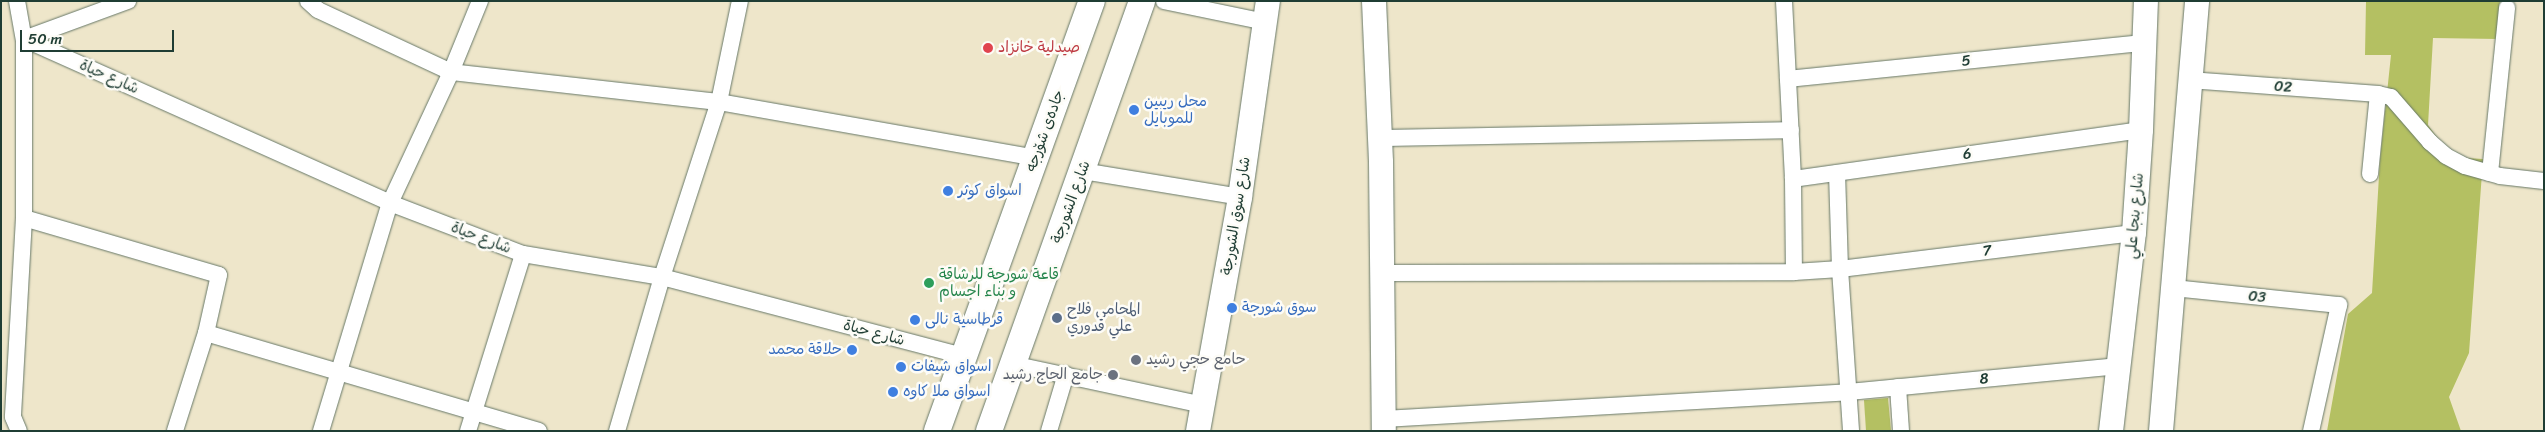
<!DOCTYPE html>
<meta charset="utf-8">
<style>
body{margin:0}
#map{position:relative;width:2545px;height:432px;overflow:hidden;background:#eee6ca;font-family:Sriracha,"Playpen Sans Arabic",sans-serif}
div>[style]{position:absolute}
.green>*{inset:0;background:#b4c062}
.roads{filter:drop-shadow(0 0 1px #677868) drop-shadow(0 0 1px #677868)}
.street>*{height:16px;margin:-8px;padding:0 8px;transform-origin:8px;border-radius:8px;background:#fff}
.secondary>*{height:24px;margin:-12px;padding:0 12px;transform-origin:12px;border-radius:12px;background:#fff}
.primary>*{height:26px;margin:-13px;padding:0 13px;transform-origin:13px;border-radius:13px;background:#fff}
.dots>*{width:14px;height:14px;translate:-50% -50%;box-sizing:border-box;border:2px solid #fdfcf7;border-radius:50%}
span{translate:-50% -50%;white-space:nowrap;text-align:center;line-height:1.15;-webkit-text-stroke:5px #fdfcf7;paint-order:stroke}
.health-label{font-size:15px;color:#be3a42}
.left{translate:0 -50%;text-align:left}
.street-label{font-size:15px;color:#1f3d34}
.shop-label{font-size:15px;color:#366cbe}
.right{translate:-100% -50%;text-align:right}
.leisure-label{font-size:15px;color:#27864d}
.service-label{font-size:15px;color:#4e5e75}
.worship-label{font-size:15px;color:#5b616d}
.frame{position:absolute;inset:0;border:2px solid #1f3d34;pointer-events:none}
.scale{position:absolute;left:20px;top:30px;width:154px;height:22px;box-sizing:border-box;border:2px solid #1f3d34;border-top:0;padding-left:6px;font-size:15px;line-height:18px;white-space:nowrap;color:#1f3d34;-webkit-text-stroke:4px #fdfcf7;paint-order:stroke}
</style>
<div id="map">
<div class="green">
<div style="clip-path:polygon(2366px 1px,2500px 1px,2498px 39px,2433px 38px,2428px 125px,2443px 146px,2465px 158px,2483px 159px,2469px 353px,2449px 397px,2461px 431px,2327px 431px,2348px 314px,2372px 293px,2380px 159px,2391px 55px,2365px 55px)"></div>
<div style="clip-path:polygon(1888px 398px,1891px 431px,1866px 431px,1864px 400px)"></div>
</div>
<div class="roads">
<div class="street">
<div style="left:17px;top:1px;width:39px;rotate:80deg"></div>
<div style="left:24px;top:39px;width:179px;rotate:90deg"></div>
<div style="left:24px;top:218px;width:199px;rotate:93.2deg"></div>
<div style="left:13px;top:417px;width:15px;rotate:67deg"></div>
<div style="left:308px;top:1px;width:13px;rotate:42deg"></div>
<div style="left:318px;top:10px;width:147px;rotate:25deg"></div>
<div style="left:451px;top:72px;width:270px;rotate:6.4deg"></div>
<div style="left:719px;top:102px;width:321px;rotate:10deg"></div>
<div style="left:1164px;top:1px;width:103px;rotate:11.7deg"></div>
<div style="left:1784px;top:1px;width:178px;rotate:87.1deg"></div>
<div style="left:1793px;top:179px;width:93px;rotate:89.4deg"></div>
<div style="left:24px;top:39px;width:401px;rotate:24.1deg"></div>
<div style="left:390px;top:203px;width:142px;rotate:21deg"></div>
<div style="left:523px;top:254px;width:141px;rotate:9.4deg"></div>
<div style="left:662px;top:277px;width:311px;rotate:14.7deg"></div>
<div style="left:24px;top:39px;width:111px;rotate:-20.1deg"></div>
<div style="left:1788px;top:79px;width:359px;rotate:-5.8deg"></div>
<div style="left:2189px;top:80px;width:190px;rotate:4.2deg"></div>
<div style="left:2378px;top:94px;width:13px;rotate:13deg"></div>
<div style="left:2391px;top:97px;width:60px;rotate:49.1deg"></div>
<div style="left:2430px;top:142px;width:21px;rotate:41deg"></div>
<div style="left:2446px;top:156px;width:21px;rotate:28deg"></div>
<div style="left:2465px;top:166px;width:36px;rotate:16deg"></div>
<div style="left:2500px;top:176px;width:44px;rotate:6.5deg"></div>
<div style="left:1380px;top:138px;width:411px;rotate:-1.1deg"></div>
<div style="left:1082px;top:171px;width:160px;rotate:9.3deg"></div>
<div style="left:1837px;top:173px;width:96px;rotate:88.2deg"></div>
<div style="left:1840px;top:269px;width:162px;rotate:86.1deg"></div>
<div style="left:2490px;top:173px;width:166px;rotate:-84.1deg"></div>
<div style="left:2370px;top:174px;width:80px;rotate:-84.3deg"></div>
<div style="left:1793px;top:179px;width:351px;rotate:-8deg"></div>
<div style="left:24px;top:218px;width:203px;rotate:16.3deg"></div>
<div style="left:219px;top:275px;width:59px;rotate:102.6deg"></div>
<div style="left:206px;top:333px;width:103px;rotate:107.6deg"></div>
<div style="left:1381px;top:273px;width:413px;rotate:-0.1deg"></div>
<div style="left:1794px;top:272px;width:46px;rotate:-3.7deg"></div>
<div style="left:1840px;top:269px;width:296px;rotate:-7deg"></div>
<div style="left:2174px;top:288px;width:166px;rotate:5.9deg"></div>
<div style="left:2339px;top:305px;width:129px;rotate:102.5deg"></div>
<div style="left:206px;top:333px;width:347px;rotate:16.4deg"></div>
<div style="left:1012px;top:364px;width:195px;rotate:12.1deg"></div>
<div style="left:1898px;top:387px;width:44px;rotate:86.1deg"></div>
<div style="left:1383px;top:419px;width:467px;rotate:-3.3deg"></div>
<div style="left:1849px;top:392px;width:271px;rotate:-5.5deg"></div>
<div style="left:321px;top:431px;width:238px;rotate:-73.2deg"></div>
<div style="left:390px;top:203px;width:145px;rotate:-65deg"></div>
<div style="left:451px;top:72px;width:77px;rotate:-67.8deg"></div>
<div style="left:468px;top:431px;width:185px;rotate:-72.7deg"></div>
<div style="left:617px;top:431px;width:160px;rotate:-73.7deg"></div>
<div style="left:662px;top:277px;width:184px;rotate:-72deg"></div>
<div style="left:719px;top:102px;width:103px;rotate:-78.3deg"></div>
<div style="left:1049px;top:431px;width:59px;rotate:-73.4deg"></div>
</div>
<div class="secondary">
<div style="left:1374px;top:1px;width:161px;rotate:87.5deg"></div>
<div style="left:1381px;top:162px;width:269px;rotate:89.4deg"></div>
<div style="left:1198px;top:431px;width:238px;rotate:-79.8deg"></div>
<div style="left:1240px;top:197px;width:198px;rotate:-81.9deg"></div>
<div style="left:2111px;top:431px;width:199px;rotate:-83.4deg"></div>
<div style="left:2134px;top:233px;width:103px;rotate:-86.1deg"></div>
<div style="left:2141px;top:130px;width:129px;rotate:-87.8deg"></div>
<div style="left:2161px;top:431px;width:432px;rotate:-85.2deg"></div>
</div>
<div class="primary">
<div style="left:937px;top:431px;width:457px;rotate:-70.2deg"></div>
<div style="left:989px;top:431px;width:456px;rotate:-70.4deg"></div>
</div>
</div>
<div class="dots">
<div style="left:988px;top:48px;background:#e0444e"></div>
<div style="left:1134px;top:110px;background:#3f7fe0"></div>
<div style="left:948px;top:191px;background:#3f7fe0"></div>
<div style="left:929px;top:283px;background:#2e9e5b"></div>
<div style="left:1232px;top:308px;background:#3f7fe0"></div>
<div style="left:1057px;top:318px;background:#5c6f8a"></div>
<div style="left:915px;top:320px;background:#3f7fe0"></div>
<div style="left:852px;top:350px;background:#3f7fe0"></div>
<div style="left:1136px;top:360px;background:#6b7280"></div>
<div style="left:901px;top:367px;background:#3f7fe0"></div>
<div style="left:1113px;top:375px;background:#6b7280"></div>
<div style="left:893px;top:392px;background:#3f7fe0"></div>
</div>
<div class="health-label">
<span class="left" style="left:998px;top:48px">صيدلية خانزاد</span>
</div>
<div class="street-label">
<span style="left:1966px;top:61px;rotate:-6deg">5</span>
<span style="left:109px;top:77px;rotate:24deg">شارع حياة</span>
<span style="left:2283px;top:87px;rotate:4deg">02</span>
<span style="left:1045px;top:131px;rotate:-70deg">جادەی شۆرجە</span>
<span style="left:1967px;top:154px;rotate:-8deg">6</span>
<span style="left:1071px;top:202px;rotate:-70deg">شارع الشورجة</span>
<span style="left:1236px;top:216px;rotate:-81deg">شارع سوق الشورجة</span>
<span style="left:2135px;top:216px;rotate:-85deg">شارع بنجا علي</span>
<span style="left:481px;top:238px;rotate:21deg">شارع حياة</span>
<span style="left:1987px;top:251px;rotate:-7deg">7</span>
<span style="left:2257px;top:297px;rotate:6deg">03</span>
<span style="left:874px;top:333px;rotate:15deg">شارع حياة</span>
<span style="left:1984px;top:379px;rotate:-6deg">8</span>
</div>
<div class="shop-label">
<span class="left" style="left:1144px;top:110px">محل ريبين<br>للموبايل</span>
<span class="left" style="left:958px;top:191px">اسواق كوثر</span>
<span class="left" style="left:1242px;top:308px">سوق شورجة</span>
<span class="left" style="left:925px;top:320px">قرطاسية نالى</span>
<span class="right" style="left:842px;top:350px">حلاقة محمد</span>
<span class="left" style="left:911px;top:367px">اسواق شيفات</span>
<span class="left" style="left:903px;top:392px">اسواق ملا كاوه</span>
</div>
<div class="leisure-label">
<span class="left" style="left:939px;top:283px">قاعة شورجة للرشاقة<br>و بناء اجسام</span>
</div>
<div class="service-label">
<span class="left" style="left:1067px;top:318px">المحامي فلاح<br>علي قدوري</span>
</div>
<div class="worship-label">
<span class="left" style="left:1146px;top:360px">حامع حجي رشيد</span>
<span class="right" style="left:1103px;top:375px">جامع الحاج رشيد</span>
</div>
<div class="frame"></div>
<div class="scale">50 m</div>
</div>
